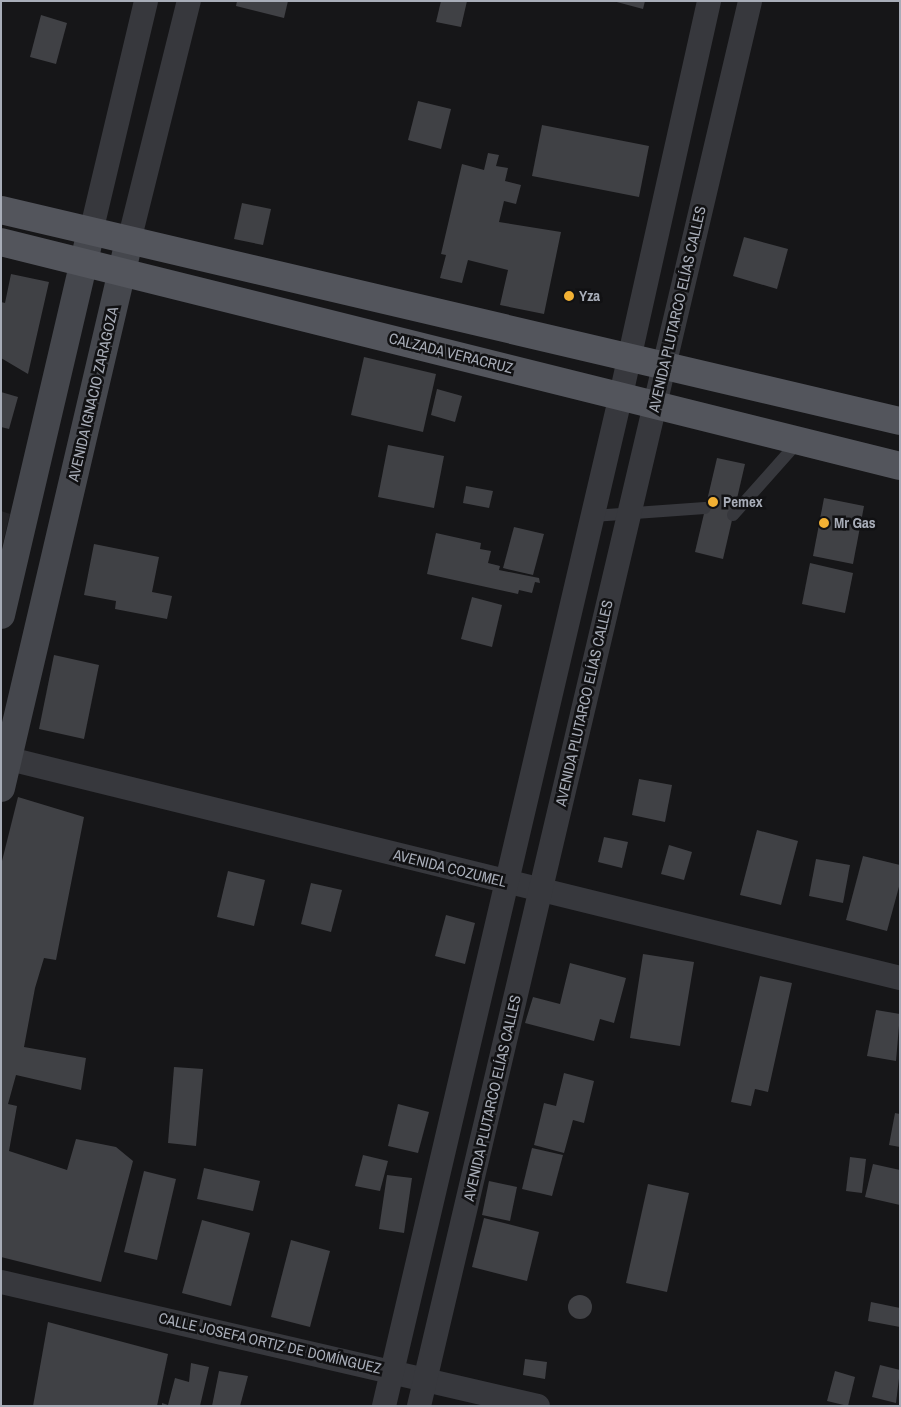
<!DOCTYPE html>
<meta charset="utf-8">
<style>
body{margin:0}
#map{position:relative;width:901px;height:1407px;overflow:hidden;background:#161618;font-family:"Archivo Narrow",sans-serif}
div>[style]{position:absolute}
.built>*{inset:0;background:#222225}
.building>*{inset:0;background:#404145}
.round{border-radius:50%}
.lane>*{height:12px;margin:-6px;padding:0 6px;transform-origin:6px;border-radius:6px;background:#37383d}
.street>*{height:24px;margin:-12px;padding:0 12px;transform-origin:12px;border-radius:12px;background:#37383d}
.secondary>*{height:28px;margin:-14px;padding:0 14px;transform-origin:14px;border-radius:14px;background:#45474d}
.primary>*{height:28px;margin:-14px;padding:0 14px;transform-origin:14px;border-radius:14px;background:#53555c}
.dots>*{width:14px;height:14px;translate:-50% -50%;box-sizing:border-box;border:2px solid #111113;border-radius:50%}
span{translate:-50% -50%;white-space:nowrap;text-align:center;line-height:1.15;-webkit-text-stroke:5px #111113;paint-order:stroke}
.poi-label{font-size:15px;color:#a8adb8;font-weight:700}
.left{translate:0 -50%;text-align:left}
.street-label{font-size:15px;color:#a8adb8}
.frame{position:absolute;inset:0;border:2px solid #a8adb8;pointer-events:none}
</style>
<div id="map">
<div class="built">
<div style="clip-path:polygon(1px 511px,10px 514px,1px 551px)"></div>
</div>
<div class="building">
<div style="clip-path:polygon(237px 1px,288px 1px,284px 18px,236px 6px)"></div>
<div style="clip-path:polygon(441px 1px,467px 1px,461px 27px,436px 22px)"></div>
<div style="clip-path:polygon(613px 1px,645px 1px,643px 9px)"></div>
<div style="clip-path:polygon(41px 15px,67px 23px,56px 64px,30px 57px)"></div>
<div style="clip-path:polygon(418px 101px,451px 109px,441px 149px,408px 140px)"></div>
<div style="clip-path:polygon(542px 125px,649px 146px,639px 197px,532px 176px)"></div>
<div style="clip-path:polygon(488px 153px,499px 155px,496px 166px,508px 168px,505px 181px,521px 185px,516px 204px,504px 201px,499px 222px,561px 232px,544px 314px,500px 305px,508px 270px,468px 260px,462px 283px,440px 278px,446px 255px,441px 254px,462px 164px,484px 170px)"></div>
<div style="clip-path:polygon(242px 203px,271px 209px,263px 245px,234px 239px)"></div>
<div style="clip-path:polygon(744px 237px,788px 249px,777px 289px,733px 276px)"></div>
<div style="clip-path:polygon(11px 274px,49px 282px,28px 374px,1px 358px,1px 302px,5px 303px)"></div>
<div style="clip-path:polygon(364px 357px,436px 374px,423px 432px,351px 415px)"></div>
<div style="clip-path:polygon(437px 389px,462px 396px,455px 422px,431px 415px)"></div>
<div style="clip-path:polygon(1px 392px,18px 397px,9px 429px,1px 427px)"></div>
<div style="clip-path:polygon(388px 445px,444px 456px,434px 508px,378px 497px)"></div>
<div style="clip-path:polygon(717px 458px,745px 464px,723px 559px,695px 552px)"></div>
<div style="clip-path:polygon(466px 486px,493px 491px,489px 508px,463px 503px)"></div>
<div style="clip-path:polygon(824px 498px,864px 506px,853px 564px,813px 556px)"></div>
<div style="clip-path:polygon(514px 527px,544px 534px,533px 575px,503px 568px)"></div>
<div style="clip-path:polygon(436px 533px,481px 543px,480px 549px,491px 551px,488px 563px,500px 566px,499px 570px,539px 578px,540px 583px,535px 582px,532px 593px,519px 590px,518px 594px,427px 574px)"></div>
<div style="clip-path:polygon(94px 544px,159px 557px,152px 592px,172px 596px,167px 619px,115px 609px,116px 601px,84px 595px)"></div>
<div style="clip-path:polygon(810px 563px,853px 573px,845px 613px,802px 604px)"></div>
<div style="clip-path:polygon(472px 597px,502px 605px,492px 647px,461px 639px)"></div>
<div style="clip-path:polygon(54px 655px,99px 665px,84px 739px,39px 729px)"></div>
<div style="clip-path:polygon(639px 779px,672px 785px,665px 822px,632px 815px)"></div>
<div style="clip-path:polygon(18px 797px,84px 817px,56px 960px,44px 958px,35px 988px,24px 1047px,86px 1058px,81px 1090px,16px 1075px,8px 1104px,17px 1106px,9px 1151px,67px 1170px,76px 1139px,116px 1147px,133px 1161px,101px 1282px,1px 1257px,1px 865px)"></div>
<div style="clip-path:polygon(757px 830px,798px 841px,781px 905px,740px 895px)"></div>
<div style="clip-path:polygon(604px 837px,628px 842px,622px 868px,598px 862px)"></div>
<div style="clip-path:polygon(669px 845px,692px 852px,684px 880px,661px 874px)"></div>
<div style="clip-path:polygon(863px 856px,900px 865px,900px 883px,887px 931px,846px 920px)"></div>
<div style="clip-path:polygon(816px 859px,850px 865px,843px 903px,809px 896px)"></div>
<div style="clip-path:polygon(228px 871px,265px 880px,254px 926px,217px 917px)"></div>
<div style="clip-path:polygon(311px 883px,342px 890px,331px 932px,301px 924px)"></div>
<div style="clip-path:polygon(446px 915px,475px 923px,465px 964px,435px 956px)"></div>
<div style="clip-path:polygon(643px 954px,694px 962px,680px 1046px,630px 1038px)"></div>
<div style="clip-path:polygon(570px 963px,626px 978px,614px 1023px,600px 1019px,594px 1041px,525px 1023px,533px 997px,560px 1004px)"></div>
<div style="clip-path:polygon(760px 976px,792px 983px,768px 1092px,755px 1089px,751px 1106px,731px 1102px)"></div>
<div style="clip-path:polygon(876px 1010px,900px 1014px,896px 1061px,867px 1056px)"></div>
<div style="clip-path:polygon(174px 1067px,203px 1069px,196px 1146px,168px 1143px)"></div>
<div style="clip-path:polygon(564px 1073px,594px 1081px,584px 1123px,573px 1120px,564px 1153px,534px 1145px,544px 1103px,556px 1106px)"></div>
<div style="clip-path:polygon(398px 1104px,429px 1112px,418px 1153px,388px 1146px)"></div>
<div style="clip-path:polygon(895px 1113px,900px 1114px,900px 1147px,889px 1145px)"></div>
<div style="clip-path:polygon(532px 1148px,563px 1155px,552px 1196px,522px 1189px)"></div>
<div style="clip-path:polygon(363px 1155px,388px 1161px,380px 1191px,355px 1186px)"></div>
<div style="clip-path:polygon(850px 1157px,866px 1159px,862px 1193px,846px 1191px)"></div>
<div style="clip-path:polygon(873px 1164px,900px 1170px,900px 1205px,865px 1197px)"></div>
<div style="clip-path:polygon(204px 1168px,260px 1181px,253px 1211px,197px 1199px)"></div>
<div style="clip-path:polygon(144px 1171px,176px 1179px,157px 1260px,124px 1252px)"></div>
<div style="clip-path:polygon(387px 1175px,412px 1178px,404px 1233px,379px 1229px)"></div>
<div style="clip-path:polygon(489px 1181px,517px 1187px,510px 1221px,482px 1215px)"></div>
<div style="clip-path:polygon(648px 1184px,689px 1193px,667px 1292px,626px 1283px)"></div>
<div style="clip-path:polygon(484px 1218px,539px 1232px,527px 1281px,472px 1267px)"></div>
<div style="clip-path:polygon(202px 1220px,250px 1233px,231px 1306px,182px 1293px)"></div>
<div style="clip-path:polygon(291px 1240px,330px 1251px,310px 1327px,271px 1317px)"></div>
<div class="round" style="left:568px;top:1295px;width:24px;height:24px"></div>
<div style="clip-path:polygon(871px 1302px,900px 1308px,900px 1327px,868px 1321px)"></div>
<div style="clip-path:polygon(48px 1322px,168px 1354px,157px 1406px,33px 1406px)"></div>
<div style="clip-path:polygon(525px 1359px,547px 1362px,545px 1379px,523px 1375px)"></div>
<div style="clip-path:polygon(191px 1363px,209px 1367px,200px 1406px,162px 1406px,162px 1403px,168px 1405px,175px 1378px,189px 1382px)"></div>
<div style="clip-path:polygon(880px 1365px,900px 1370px,896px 1403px,872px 1397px)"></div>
<div style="clip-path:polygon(219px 1371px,248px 1376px,240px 1406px,212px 1406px)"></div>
<div style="clip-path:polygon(835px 1371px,855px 1377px,848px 1406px,827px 1401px)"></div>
</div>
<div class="lane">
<div style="left:733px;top:515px;width:99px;rotate:-48.3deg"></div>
<div style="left:593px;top:516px;width:112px;rotate:-4.1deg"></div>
</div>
<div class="street">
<div style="left:91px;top:232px;width:237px;rotate:-76.6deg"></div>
<div style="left:129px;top:241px;width:247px;rotate:-76deg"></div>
<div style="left:1px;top:757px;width:926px;rotate:13.81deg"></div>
<div style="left:1px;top:1282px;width:551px;rotate:13deg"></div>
<div style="left:384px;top:1406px;width:1038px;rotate:-76.81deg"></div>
<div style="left:621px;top:395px;width:404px;rotate:-77.4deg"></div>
<div style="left:419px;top:1406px;width:1443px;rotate:-76.74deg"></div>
</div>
<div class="secondary">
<div style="left:1px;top:615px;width:393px;rotate:-76.8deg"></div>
<div style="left:1px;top:788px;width:562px;rotate:-76.83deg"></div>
</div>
<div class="primary">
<div style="left:1px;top:210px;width:923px;rotate:13.21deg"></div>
<div style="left:1px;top:242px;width:926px;rotate:13.99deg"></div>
</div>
<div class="dots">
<div style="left:569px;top:296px;background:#f2b134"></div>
<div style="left:713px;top:502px;background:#f2b134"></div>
<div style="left:824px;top:523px;background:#f2b134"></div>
</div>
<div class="poi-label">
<span class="left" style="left:579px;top:296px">Yza</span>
<span class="left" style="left:723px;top:502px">Pemex</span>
<span class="left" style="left:834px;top:523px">Mr Gas</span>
</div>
<div class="street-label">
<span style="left:677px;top:309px;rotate:-77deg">AVENIDA PLUTARCO ELÍAS CALLES</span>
<span style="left:451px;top:353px;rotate:14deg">CALZADA VERACRUZ</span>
<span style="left:93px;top:394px;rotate:-77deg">AVENIDA IGNACIO ZARAGOZA</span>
<span style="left:584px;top:703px;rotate:-77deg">AVENIDA PLUTARCO ELÍAS CALLES</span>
<span style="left:450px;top:868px;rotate:14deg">AVENIDA COZUMEL</span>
<span style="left:492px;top:1098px;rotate:-77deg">AVENIDA PLUTARCO ELÍAS CALLES</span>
<span style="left:270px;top:1343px;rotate:13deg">CALLE JOSEFA ORTIZ DE DOMÍNGUEZ</span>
</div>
<div class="frame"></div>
</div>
